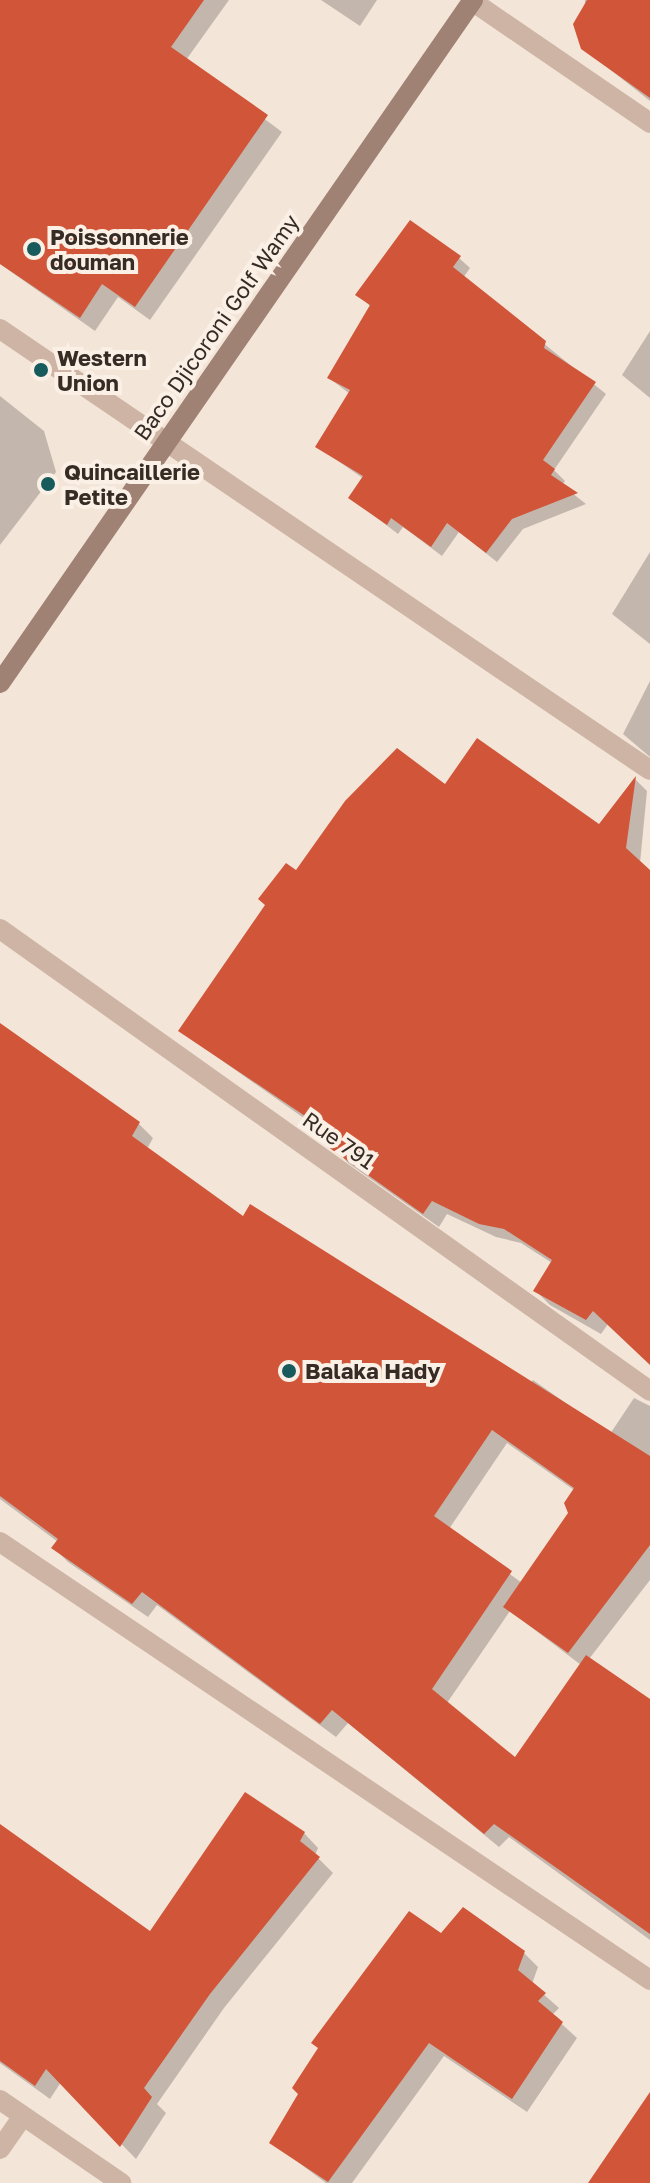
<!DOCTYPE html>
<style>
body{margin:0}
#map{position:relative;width:650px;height:2183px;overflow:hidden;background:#f4e5d9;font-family:"Golos Text",sans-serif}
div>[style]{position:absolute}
.shadow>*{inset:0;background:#0003}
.building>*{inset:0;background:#d15639}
.street>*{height:20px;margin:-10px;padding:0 10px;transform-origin:10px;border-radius:10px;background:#cdb4a4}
.secondary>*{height:20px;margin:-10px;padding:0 10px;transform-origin:10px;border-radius:10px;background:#a08275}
.dots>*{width:22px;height:22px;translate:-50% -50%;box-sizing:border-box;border:4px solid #fbf0e5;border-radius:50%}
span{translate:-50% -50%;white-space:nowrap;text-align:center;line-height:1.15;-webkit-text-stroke:8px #fbf0e5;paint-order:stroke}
.poi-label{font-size:22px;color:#372b26;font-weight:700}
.left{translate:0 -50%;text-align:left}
.street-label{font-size:22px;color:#372b26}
</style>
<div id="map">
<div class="shadow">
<div style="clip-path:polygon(4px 0,229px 0,186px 60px,282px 132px,150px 320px,118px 297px,95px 331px,0 264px,0 23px)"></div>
<div style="clip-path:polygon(321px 0,377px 0,360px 26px)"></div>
<div style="clip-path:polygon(585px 0,650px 0,650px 101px,583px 48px)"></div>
<div style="clip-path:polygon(459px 258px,470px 268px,463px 278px,606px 394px,554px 470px,565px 481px,562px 485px,586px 504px,523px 529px,497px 562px,459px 532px,442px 556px,403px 527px,398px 534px,351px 498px,364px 479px,318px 447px,350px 394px,329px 378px,371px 307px,358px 295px)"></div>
<div style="clip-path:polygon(650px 331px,650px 398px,622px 375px)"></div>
<div style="clip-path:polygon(0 396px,44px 431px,56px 472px,0 545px)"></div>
<div style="clip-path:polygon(650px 552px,650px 644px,612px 614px)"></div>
<div style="clip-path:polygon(650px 681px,650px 757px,623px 734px)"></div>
<div style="clip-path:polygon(634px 778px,647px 791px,640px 863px,650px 873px,650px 1363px,608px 1324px,601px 1334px,550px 1305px,536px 1291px,552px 1263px,521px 1243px,496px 1237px,447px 1214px,439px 1227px,348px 1163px,308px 1121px,180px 1031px,297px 872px,446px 786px,599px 827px)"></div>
<div style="clip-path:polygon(evenodd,0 1025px,138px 1123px,153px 1138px,147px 1149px,244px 1219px,529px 1385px,533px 1380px,610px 1434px,634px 1398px,650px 1406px,650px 1580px,589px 1659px,650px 1704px,650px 1940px,509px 1837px,499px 1847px,348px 1723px,336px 1737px,157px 1605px,148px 1617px,68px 1562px,54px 1548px,58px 1542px,0 1499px,0 1025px,507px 1443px,574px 1490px,571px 1513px,522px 1583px,449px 1529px,507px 1443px,0 1025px,510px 1611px,581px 1665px,515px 1760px,447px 1703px,510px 1611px)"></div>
<div style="clip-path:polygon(0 1826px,151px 1933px,304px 1833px,318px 1848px,315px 1855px,333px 1873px,224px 2008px,157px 2104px,166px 2113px,136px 2159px,61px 2082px,50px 2099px,0 2063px)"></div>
<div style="clip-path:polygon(442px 1936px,523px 1952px,538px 1967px,532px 1984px,559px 2008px,552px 2015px,577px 2038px,527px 2112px,444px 2056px,352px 2183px,326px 2183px,271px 2142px)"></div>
</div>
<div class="building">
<div style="clip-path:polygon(0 0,204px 0,171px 47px,268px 115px,135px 307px,102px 284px,80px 318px,0 264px)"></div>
<div style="clip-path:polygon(587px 0,650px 0,650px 98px,581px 49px,573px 24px)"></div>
<div style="clip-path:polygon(410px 220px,461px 256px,453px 267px,546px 341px,544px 348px,596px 382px,543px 460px,555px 469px,551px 475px,578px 493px,512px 519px,486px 553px,447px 523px,431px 547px,391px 518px,387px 525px,348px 498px,363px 476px,315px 447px,350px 390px,327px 378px,370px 305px,355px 295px)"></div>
<div style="clip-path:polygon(477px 738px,599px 824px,636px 776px,626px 848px,650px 870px,650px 1365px,593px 1311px,586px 1320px,533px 1291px,552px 1260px,504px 1229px,479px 1224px,432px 1201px,423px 1214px,331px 1149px,304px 1123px,308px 1118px,178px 1031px,265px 905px,258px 899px,286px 863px,296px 870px,345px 801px,397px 748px,445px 784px)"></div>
<div style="clip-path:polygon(0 1023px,140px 1122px,132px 1136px,243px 1216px,250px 1204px,650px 1456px,650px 1545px,568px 1653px,503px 1607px,568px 1513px,564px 1503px,574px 1488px,492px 1430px,434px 1516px,512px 1571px,432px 1689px,515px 1757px,586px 1655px,650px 1699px,650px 1934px,494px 1824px,484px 1834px,332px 1710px,320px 1724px,142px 1592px,132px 1604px,51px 1548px,58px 1539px,0 1496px)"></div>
<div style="clip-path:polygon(245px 1792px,305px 1832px,300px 1841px,320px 1857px,210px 1994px,144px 2088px,152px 2097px,120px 2147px,46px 2069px,35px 2086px,0 2061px,0 1824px,150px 1931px)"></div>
<div style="clip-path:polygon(463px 1907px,525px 1951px,518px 1970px,546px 1993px,538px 2001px,563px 2022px,512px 2099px,429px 2043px,328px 2182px,269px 2143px,298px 2094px,292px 2088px,318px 2048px,311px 2043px,409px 1911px,441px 1933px)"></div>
<div style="clip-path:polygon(650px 2092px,650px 2183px,588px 2183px)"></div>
</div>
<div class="street">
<div style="left:472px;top:1px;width:216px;rotate:34.4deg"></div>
<div style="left:0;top:329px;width:785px;rotate:34.16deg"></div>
<div style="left:0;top:929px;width:797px;rotate:35.4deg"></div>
<div style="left:0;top:1542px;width:784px;rotate:33.97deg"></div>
<div style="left:0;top:2100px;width:147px;rotate:34.4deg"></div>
<div style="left:0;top:2149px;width:40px;rotate:-55.1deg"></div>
</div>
<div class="secondary">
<div style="left:0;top:683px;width:831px;rotate:-55.3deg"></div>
</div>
<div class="dots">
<div style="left:34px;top:249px;background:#185b5c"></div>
<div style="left:41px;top:370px;background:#185b5c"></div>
<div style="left:48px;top:484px;background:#185b5c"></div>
<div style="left:289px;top:1371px;background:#185b5c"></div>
</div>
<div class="poi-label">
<span class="left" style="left:50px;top:249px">Poissonnerie<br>douman</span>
<span class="left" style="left:57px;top:370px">Western<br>Union</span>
<span class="left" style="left:64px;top:484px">Quincaillerie<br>Petite</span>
<span class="left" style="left:305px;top:1371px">Balaka Hady</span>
</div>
<div class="street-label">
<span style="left:216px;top:327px;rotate:-55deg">Baco Djicoroni Golf Wamy</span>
<span style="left:339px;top:1140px;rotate:35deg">Rue 791</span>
</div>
</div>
